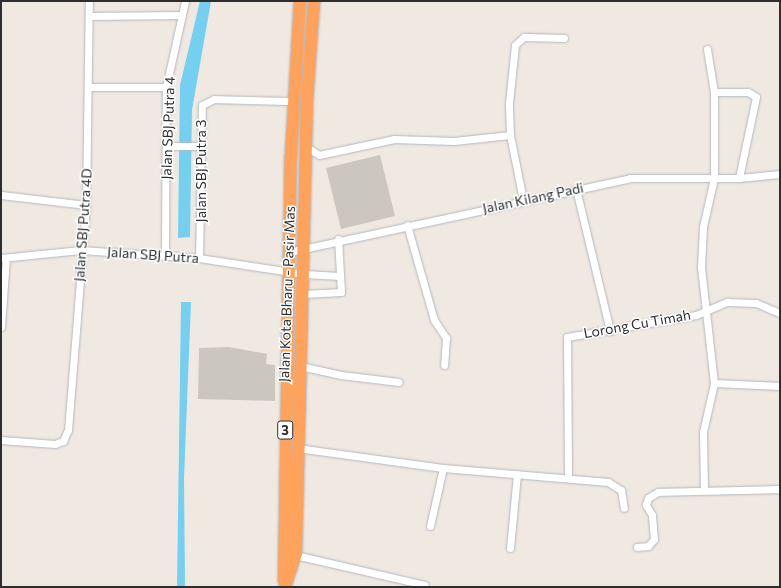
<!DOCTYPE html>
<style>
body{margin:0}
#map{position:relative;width:781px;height:588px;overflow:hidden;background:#efe9e1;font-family:Commissioner,sans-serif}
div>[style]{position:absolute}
.water>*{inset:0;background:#75cff0}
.building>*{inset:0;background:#cbc7bf}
.roads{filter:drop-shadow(0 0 1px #b4b7c1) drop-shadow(0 0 1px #b4b7c1)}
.street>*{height:7px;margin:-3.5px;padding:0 3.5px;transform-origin:3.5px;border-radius:3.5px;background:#fff}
.highway>*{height:12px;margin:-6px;padding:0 6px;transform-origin:6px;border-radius:6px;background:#ffa35c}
span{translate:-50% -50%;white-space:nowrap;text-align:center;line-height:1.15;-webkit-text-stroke:3px #fff;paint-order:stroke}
.shield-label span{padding:1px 3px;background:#fff;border:1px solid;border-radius:3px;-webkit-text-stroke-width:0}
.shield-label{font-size:13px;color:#2e2e2e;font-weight:700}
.street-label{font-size:14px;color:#2e2e2e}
.frame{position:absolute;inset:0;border:2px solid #2e2e2e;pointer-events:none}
</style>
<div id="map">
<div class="water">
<div style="clip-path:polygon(200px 1px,211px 1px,192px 110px,190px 237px,178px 238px,180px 85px)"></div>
<div style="clip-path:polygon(181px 302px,191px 302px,184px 478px,185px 587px,177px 587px)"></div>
</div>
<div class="building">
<div style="clip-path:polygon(380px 155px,395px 216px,341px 229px,326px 168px)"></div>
<div style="clip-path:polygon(229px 347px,267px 354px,266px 364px,275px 365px,275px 401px,198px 399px,199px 348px)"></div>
</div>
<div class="roads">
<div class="street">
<div style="left:89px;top:16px;width:93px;rotate:-0.6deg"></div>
<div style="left:707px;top:49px;width:44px;rotate:80.8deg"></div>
<div style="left:714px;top:92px;width:86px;rotate:90deg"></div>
<div style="left:714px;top:178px;width:50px;rotate:102.7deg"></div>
<div style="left:703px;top:227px;width:40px;rotate:92.9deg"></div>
<div style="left:701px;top:267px;width:117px;rotate:83.6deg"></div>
<div style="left:714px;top:383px;width:66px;rotate:2.6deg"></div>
<div style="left:89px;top:87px;width:77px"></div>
<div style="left:714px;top:92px;width:34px"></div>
<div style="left:748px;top:92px;width:9px;rotate:32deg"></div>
<div style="left:756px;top:97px;width:83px;rotate:101.9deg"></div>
<div style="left:166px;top:146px;width:35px"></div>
<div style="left:307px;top:147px;width:14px;rotate:34deg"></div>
<div style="left:319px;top:155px;width:77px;rotate:-12deg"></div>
<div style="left:394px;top:139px;width:60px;rotate:1.9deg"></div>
<div style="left:454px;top:141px;width:56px;rotate:-6.1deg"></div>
<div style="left:576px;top:189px;width:146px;rotate:76.5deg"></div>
<div style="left:1px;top:195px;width:86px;rotate:6.7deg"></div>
<div style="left:523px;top:200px;width:66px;rotate:-101.3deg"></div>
<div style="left:510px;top:135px;width:32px;rotate:-92deg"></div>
<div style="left:509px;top:103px;width:58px;rotate:-84.1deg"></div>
<div style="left:515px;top:45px;width:12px;rotate:-42deg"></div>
<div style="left:524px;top:37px;width:40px;rotate:1.4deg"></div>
<div style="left:407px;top:225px;width:99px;rotate:74.1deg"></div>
<div style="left:434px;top:320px;width:22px;rotate:56deg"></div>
<div style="left:446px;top:338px;width:27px;rotate:94deg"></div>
<div style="left:289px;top:252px;width:349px;rotate:-12.2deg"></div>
<div style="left:630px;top:178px;width:109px"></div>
<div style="left:739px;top:178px;width:41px;rotate:-5.6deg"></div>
<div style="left:165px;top:256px;width:169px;rotate:-89.7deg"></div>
<div style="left:166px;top:87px;width:88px;rotate:-77.5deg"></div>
<div style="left:1px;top:258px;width:80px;rotate:-5.7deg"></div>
<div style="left:81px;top:250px;width:118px;rotate:3.9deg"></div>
<div style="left:199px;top:258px;width:106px;rotate:8.7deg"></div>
<div style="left:304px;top:274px;width:36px;rotate:3deg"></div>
<div style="left:199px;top:258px;width:153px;rotate:-88.9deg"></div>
<div style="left:202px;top:105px;width:13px;rotate:-27deg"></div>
<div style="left:214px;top:99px;width:79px;rotate:1.5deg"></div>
<div style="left:303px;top:294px;width:38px;rotate:-3deg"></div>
<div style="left:341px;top:292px;width:53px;rotate:-93.2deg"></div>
<div style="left:1px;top:327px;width:69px;rotate:-85.9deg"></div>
<div style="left:300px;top:366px;width:42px;rotate:12.4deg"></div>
<div style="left:341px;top:375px;width:58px;rotate:6.9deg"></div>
<div style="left:1px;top:440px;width:54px;rotate:4.2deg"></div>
<div style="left:55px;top:444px;width:9px;rotate:-21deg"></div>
<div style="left:63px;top:441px;width:12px;rotate:-66deg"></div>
<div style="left:68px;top:430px;width:226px;rotate:-85.4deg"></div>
<div style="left:86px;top:205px;width:204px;rotate:-89.2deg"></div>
<div style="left:297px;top:448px;width:147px;rotate:7.8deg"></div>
<div style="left:443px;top:468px;width:166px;rotate:4.8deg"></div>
<div style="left:608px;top:482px;width:15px;rotate:32deg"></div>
<div style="left:621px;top:490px;width:18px;rotate:81deg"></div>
<div style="left:568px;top:476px;width:139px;rotate:-90.4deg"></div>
<div style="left:567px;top:337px;width:131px;rotate:-9.7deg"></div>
<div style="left:696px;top:315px;width:34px;rotate:-23deg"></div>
<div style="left:727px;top:302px;width:29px;rotate:2deg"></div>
<div style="left:756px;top:303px;width:26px;rotate:23deg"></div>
<div style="left:704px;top:490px;width:58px;rotate:-91deg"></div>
<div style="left:703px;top:432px;width:50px;rotate:-77.3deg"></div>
<div style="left:430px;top:526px;width:59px;rotate:-77.4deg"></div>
<div style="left:637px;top:547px;width:11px;rotate:-5deg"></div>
<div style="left:648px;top:546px;width:9px;rotate:-49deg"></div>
<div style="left:654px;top:539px;width:24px;rotate:-95deg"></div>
<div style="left:652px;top:515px;width:12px;rotate:-121deg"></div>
<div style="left:646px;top:505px;width:7px;rotate:-74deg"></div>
<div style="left:648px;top:498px;width:12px;rotate:-31deg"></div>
<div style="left:658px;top:492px;width:122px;rotate:-1.4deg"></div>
<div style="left:510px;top:548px;width:74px;rotate:-84.6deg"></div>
<div style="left:295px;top:555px;width:133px;rotate:13deg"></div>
</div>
<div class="highway">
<div style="left:284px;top:580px;width:424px;rotate:-89.1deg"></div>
<div style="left:291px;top:156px;width:155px;rotate:-86.7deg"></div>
<div style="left:285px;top:587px;width:36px;rotate:-72deg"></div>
<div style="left:296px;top:553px;width:452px;rotate:-88.6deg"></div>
<div style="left:307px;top:101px;width:100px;rotate:-86deg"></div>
</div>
</div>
<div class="shield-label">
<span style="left:285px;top:430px">3</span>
</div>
<div class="street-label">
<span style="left:168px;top:128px;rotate:-88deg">Jalan SBJ Putra 4</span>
<span style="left:201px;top:171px;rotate:-90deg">Jalan SBJ Putra 3</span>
<span style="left:533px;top:198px;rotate:-12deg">Jalan Kilang Padi</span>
<span style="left:83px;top:225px;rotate:-86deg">Jalan SBJ Putra 4D</span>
<span style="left:153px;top:255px;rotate:4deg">Jalan SBJ Putra</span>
<span style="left:287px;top:294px;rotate:-88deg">Jalan Kota Bharu - Pasir Mas</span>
<span style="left:637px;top:324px;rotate:-10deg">Lorong Cu Timah</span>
</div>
<div class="frame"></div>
</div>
